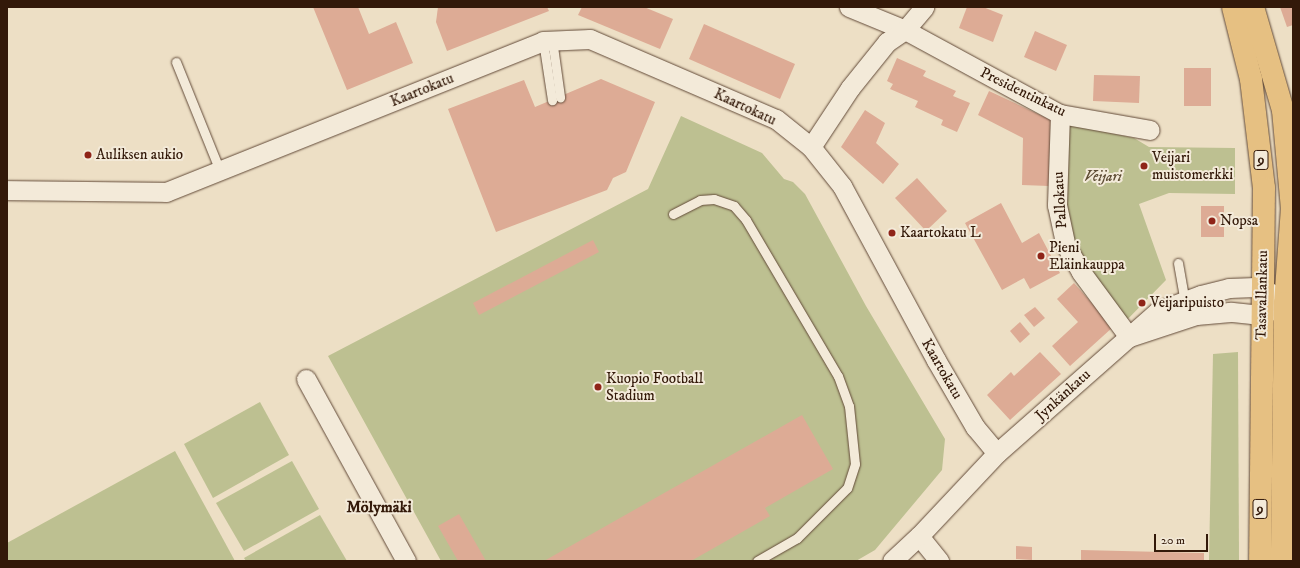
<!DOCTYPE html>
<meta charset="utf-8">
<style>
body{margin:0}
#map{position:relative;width:1300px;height:568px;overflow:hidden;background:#eddfc5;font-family:"IM FELL DW Pica",serif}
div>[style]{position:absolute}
.green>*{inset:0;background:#bdc091}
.building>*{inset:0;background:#ddab95}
.roads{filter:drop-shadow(0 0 1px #624a38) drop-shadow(0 0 1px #624a38)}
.lane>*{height:9px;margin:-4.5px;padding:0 4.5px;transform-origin:4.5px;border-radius:4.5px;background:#f3ead9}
.street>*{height:19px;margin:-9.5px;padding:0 9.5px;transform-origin:9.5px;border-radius:9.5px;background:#f3ead9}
.primary>*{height:22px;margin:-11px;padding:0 11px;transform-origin:11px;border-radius:11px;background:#e6c082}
.dots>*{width:11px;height:11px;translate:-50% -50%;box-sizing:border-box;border:2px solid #f3ead9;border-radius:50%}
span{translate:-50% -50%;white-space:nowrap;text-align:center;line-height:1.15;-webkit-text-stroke:4px #f3ead9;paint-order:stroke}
.shield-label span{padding:1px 3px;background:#f3ead9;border:1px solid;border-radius:3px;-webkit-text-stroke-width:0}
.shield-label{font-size:14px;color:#331909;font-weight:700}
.street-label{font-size:15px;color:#331909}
.poi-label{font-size:15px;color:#331909}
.left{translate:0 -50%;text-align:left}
.park-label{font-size:15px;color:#5c4b32;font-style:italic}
.neighbourhood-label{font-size:16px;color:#331909;font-weight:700}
.frame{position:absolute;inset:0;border:8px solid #331909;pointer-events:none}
.scale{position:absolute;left:1154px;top:534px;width:54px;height:18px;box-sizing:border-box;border:2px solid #331909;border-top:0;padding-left:5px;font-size:12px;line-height:14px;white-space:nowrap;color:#331909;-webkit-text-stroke:3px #f3ead9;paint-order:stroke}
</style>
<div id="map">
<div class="green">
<div style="clip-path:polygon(681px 116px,762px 153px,784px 179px,793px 182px,805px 194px,866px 306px,945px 439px,942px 470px,875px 550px,856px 561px,441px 561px,328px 356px,648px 189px)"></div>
<div style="clip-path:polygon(1059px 122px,1134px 138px,1149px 147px,1235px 148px,1235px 194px,1169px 193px,1139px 204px,1166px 280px,1121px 326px,1070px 256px)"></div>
<div style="clip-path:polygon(1238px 352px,1239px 561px,1209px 561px,1213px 354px)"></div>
<div style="clip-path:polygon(260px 402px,289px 455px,213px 498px,184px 444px)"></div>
<div style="clip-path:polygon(175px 451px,235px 561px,7px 561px,7px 543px)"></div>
<div style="clip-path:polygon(292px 461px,319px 509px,244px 551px,216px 503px)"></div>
<div style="clip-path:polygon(320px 515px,347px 561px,246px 561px,244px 558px)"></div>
</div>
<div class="building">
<div style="clip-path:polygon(313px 7px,358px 7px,369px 34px,396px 22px,413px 63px,347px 90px)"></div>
<div style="clip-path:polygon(438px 7px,547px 7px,549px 11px,447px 51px,436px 22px)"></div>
<div style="clip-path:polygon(582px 7px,644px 7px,673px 19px,660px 49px,578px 15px)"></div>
<div style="clip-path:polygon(967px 7px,983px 7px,1003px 15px,993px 42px,959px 28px)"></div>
<div style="clip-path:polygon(1280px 7px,1293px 7px,1293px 25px,1287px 27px)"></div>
<div style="clip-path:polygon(704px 24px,795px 64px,780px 99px,689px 59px)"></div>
<div style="clip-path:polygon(1035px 31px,1067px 45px,1056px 71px,1024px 57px)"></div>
<div style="clip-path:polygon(897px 58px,926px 71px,923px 76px,956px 91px,953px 96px,970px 103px,957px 132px,941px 125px,943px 120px,915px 107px,918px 101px,890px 89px,893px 84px,887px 81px)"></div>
<div style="clip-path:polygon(1184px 68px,1211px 68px,1211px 106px,1184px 106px)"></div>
<div style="clip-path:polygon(1094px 75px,1140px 76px,1139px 103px,1093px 101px)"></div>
<div style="clip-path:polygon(601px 79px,655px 102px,626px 172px,613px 178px,607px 190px,496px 232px,448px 109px,524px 80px,535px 107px)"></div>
<div style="clip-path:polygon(989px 91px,1051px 120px,1049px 186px,1022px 185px,1023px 138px,978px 115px)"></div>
<div style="clip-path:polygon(865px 110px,885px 123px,876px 143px,899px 164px,883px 184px,841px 147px)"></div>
<div style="clip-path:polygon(917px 178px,947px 211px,926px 231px,895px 198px)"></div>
<div style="clip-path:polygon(1001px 203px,1022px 243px,1039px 233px,1060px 273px,1030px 289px,1024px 278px,1002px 290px,965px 223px)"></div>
<div style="clip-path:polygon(1201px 206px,1224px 206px,1224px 237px,1201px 237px)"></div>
<div style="clip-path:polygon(593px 240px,599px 252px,479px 315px,473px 303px)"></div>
<div style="clip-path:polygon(1074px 283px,1113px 327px,1070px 366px,1052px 346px,1078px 322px,1057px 299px)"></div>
<div style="clip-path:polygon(1035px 307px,1045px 318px,1034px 327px,1024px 315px)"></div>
<div style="clip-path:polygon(1020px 322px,1030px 334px,1020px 343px,1010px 331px)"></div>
<div style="clip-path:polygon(1040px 352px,1061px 374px,1010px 420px,987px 395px,1011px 372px,1014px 376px)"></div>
<div style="clip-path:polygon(802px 415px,833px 469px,765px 508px,770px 516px,691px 561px,544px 561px)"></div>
<div style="clip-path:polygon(459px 514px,486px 561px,458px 561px,438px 526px)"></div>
<div style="clip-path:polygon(1016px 546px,1032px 547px,1032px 560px,1016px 559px)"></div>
<div style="clip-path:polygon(1081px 550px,1204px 553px,1204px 561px,1081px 561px)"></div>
</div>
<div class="roads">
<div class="lane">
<div style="left:552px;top:39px;width:59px;rotate:82.1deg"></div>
<div style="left:543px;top:41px;width:60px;rotate:81.3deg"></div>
<div style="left:176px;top:62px;width:118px;rotate:68deg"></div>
<div style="left:673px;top:214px;width:30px;rotate:-27deg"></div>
<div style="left:700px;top:200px;width:14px;rotate:-4deg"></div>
<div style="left:714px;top:199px;width:21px;rotate:19deg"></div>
<div style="left:734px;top:206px;width:18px;rotate:49deg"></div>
<div style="left:746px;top:220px;width:181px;rotate:59.5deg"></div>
<div style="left:838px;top:376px;width:32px;rotate:70deg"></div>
<div style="left:849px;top:406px;width:58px;rotate:84.1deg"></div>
<div style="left:855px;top:464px;width:25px;rotate:108deg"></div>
<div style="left:847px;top:488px;width:71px;rotate:135deg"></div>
<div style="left:797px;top:538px;width:46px;rotate:150.1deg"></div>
<div style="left:1178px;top:263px;width:39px;rotate:80deg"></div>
</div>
<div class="street">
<div style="left:849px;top:7px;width:61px;rotate:22.3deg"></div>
<div style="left:905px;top:30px;width:30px;rotate:-50deg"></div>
<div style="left:1060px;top:114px;width:91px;rotate:91.9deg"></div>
<div style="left:1057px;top:205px;width:40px;rotate:78deg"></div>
<div style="left:1065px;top:244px;width:32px;rotate:60deg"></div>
<div style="left:1081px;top:272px;width:81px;rotate:53.6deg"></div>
<div style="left:811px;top:147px;width:71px;rotate:-56.5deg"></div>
<div style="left:850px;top:88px;width:59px;rotate:-51.2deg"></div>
<div style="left:887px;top:42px;width:22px;rotate:-34deg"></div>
<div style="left:905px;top:30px;width:176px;rotate:28.5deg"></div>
<div style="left:1060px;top:114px;width:91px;rotate:10.1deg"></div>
<div style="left:7px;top:190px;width:159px;rotate:0.7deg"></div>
<div style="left:166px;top:192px;width:406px;rotate:-21.8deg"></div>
<div style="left:543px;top:41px;width:47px;rotate:-2.4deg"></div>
<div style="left:590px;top:39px;width:202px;rotate:23.3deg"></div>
<div style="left:776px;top:119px;width:45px;rotate:38.7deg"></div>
<div style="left:811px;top:147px;width:50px;rotate:51.5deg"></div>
<div style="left:842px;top:186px;width:198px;rotate:61.6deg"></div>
<div style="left:936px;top:360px;width:78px;rotate:59.8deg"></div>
<div style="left:975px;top:427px;width:34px;rotate:50deg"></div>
<div style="left:306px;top:379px;width:208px;rotate:61.2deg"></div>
<div style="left:919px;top:536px;width:32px;rotate:51deg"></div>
<div style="left:892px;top:561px;width:37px;rotate:-43deg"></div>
<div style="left:919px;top:536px;width:114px;rotate:-46.8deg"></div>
<div style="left:997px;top:453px;width:215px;rotate:-41.4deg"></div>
<div style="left:1158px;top:311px;width:46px;rotate:-20.4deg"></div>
<div style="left:1201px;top:295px;width:29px;rotate:-14deg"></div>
<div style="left:1229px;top:288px;width:33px;rotate:-2deg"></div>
<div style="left:1262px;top:287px;width:28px;rotate:35deg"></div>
<div style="left:1285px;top:303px;width:27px;rotate:153deg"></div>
<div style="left:1261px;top:315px;width:31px;rotate:-174deg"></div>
<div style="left:1230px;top:312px;width:34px;rotate:175deg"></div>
<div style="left:1196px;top:315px;width:71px;rotate:161.8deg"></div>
</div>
<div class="primary">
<div style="left:1233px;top:7px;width:74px;rotate:76deg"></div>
<div style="left:1251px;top:79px;width:110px;rotate:83.2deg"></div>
<div style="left:1264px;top:188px;width:373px;rotate:90.6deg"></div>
<div style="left:1253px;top:7px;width:107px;rotate:73.8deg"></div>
<div style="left:1283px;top:110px;width:98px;rotate:84.8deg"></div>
<div style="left:1292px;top:208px;width:95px;rotate:94.2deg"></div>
<div style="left:1285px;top:303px;width:258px;rotate:90.7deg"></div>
</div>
</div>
<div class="dots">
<div style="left:88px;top:155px;background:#8f2418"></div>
<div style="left:1144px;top:166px;background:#8f2418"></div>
<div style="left:1212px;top:221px;background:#8f2418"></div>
<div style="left:892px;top:233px;background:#8f2418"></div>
<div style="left:1041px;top:256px;background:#8f2418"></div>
<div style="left:1142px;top:303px;background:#8f2418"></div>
<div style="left:598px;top:387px;background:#8f2418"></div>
</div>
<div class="shield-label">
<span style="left:1261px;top:160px">9</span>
<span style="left:1260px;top:509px">9</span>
</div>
<div class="street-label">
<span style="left:422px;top:90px;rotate:-22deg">Kaartokatu</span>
<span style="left:1023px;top:92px;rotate:26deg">Presidentinkatu</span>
<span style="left:745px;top:107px;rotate:25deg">Kaartokatu</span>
<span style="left:1060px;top:200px;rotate:-94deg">Pallokatu</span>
<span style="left:1262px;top:295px;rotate:-89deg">Tasavallankatu</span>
<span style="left:942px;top:369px;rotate:60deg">Kaartokatu</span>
<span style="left:1063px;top:395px;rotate:-42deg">Jynkänkatu</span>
</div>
<div class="poi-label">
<span class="left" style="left:96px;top:155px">Auliksen aukio</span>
<span class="left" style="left:1152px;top:166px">Veijari<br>muistomerkki</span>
<span class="left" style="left:1220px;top:221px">Nopsa</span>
<span class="left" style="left:900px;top:233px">Kaartokatu L</span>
<span class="left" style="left:1049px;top:256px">Pieni<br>Eläinkauppa</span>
<span class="left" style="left:1150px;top:303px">Veijaripuisto</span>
<span class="left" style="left:606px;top:387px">Kuopio Football<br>Stadium</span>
</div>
<div class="park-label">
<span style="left:1103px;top:177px">Veijari</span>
</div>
<div class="neighbourhood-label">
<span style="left:379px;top:507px">Mölymäki</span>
</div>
<div class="frame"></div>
<div class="scale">20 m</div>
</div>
